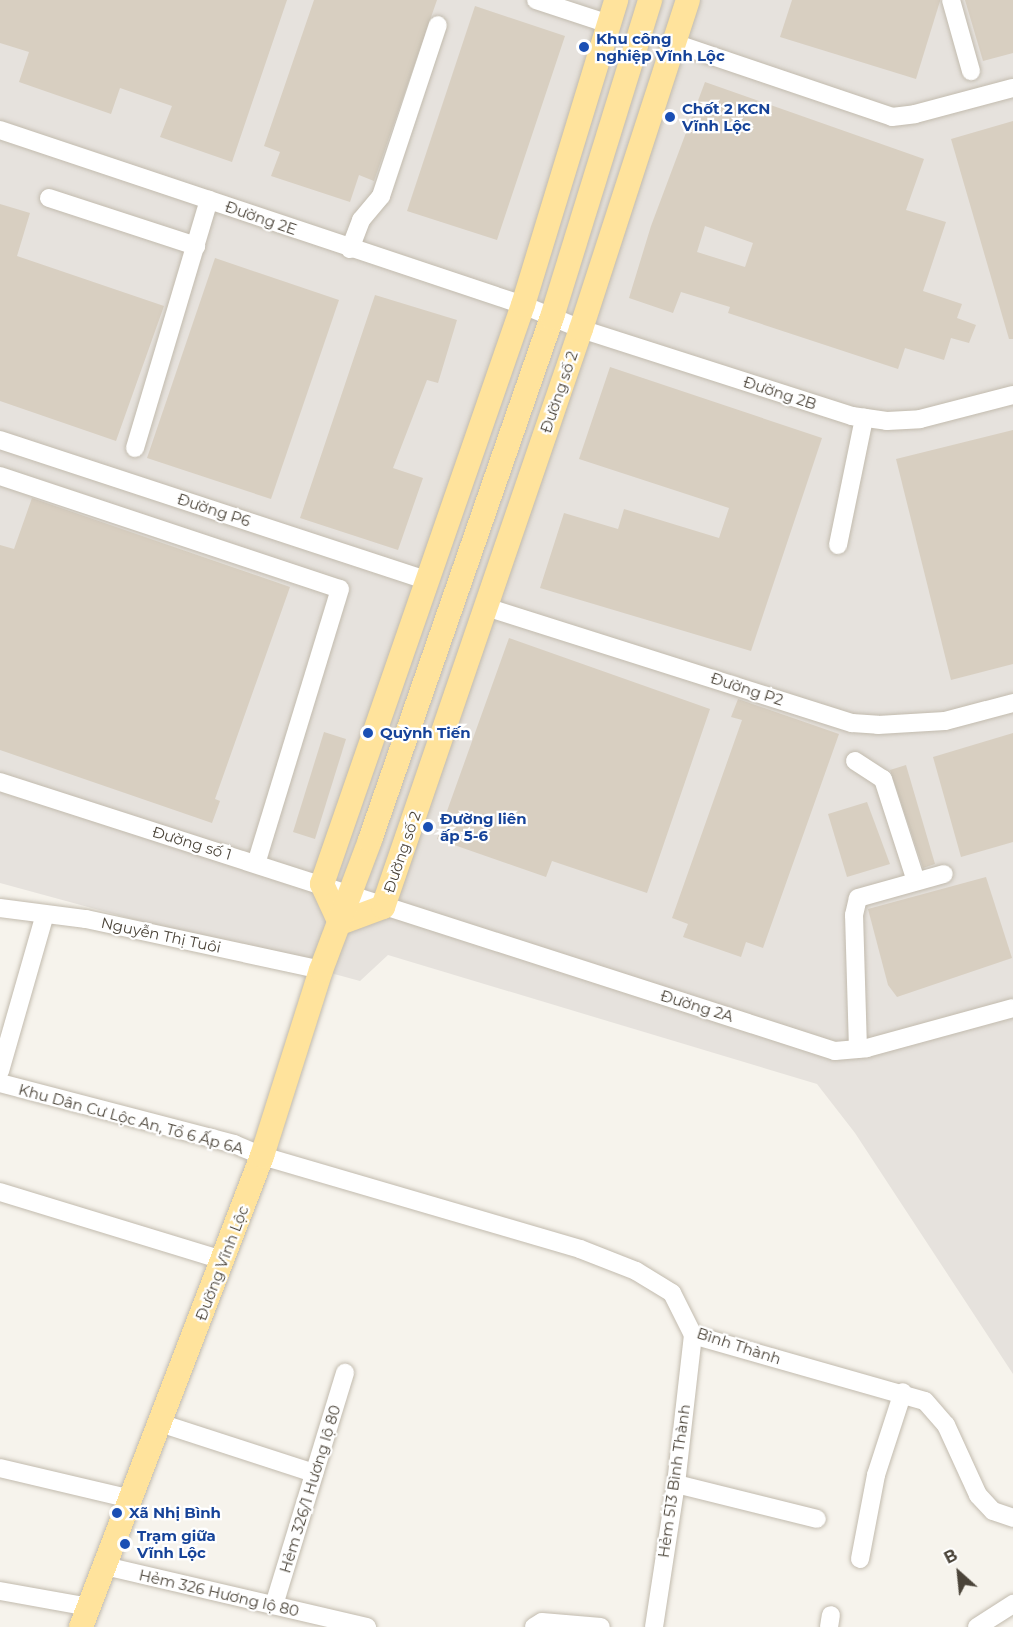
<!DOCTYPE html>
<meta charset="utf-8">
<style>
body{margin:0}
#map{position:relative;width:1013px;height:1627px;overflow:hidden;background:#f6f3ec;font-family:Montserrat,sans-serif}
div>[style]{position:absolute}
.industrial>*{inset:0;background:#e6e2dd}
.building>*{inset:0;background:#d8cfc1}
.roads{filter:drop-shadow(0 0 2px #c2bbae) drop-shadow(0 0 2px #c2bbae)}
.minor>*{height:18px;margin:-9px;padding:0 9px;transform-origin:9px;border-radius:9px;background:#fff}
.major>*{height:24px;margin:-12px;padding:0 12px;transform-origin:12px;border-radius:12px;background:#ffe39c}
.dots>*{width:16px;height:16px;translate:-50% -50%;box-sizing:border-box;border:3px solid #fff;border-radius:50%}
span{translate:-50% -50%;white-space:nowrap;text-align:center;line-height:1.15;-webkit-text-stroke:4.5px #fff;paint-order:stroke}
.transit-label{font-size:15px;color:#164399;font-weight:700}
.left{translate:0 -50%;text-align:left}
.street-label{font-size:15px;color:#4b4439}
.north{position:absolute;left:929px;top:1543px;width:60px;height:60px;-webkit-text-stroke:4px #fff;paint-order:stroke;rotate:333deg;font-size:16px;font-weight:700;line-height:24px;text-align:center;color:#4b4439}
.north::after{content:'';display:block;margin:auto;width:21px;height:27px;background:#4b4439;clip-path:polygon(50% 0,100% 100%,50% 72%,0 100%)}
</style>
<div id="map">
<div class="industrial">
<div style="clip-path:polygon(0 0,1013px 0,1013px 1374px,855px 1133px,817px 1084px,388px 955px,360px 981px,0 883px)"></div>
</div>
<div class="building">
<div style="clip-path:polygon(0 0,287px 0,232px 162px,160px 137px,172px 106px,120px 88px,111px 114px,19px 82px,29px 52px,0 43px)"></div>
<div style="clip-path:polygon(314px 0,437px 0,374px 181px,359px 175px,350px 202px,271px 176px,280px 152px,264px 146px)"></div>
<div style="clip-path:polygon(792px 0,940px 0,940px 1px,916px 79px,780px 37px)"></div>
<div style="clip-path:polygon(965px 0,1013px 0,1013px 53px,983px 61px)"></div>
<div style="clip-path:polygon(475px 6px,565px 36px,497px 240px,407px 211px)"></div>
<div style="clip-path:polygon(evenodd,705px 82px,924px 159px,906px 210px,946px 222px,923px 291px,962px 304px,957px 318px,976px 325px,969px 343px,951px 338px,944px 360px,905px 348px,898px 369px,728px 313px,730px 307px,681px 292px,673px 313px,629px 298px,651px 226px,705px 82px,705px 226px,753px 243px,745px 267px,697px 252px,705px 226px)"></div>
<div style="clip-path:polygon(1013px 121px,1013px 339px,1009px 339px,951px 139px)"></div>
<div style="clip-path:polygon(0 204px,30px 213px,17px 256px,164px 306px,116px 441px,0 401px)"></div>
<div style="clip-path:polygon(215px 258px,339px 300px,271px 499px,147px 458px)"></div>
<div style="clip-path:polygon(375px 295px,457px 320px,438px 383px,427px 380px,393px 468px,423px 478px,398px 550px,300px 518px)"></div>
<div style="clip-path:polygon(610px 367px,822px 438px,751px 651px,540px 588px,564px 513px,618px 529px,624px 509px,719px 538px,729px 508px,579px 459px)"></div>
<div style="clip-path:polygon(1013px 430px,1013px 664px,951px 680px,896px 459px)"></div>
<div style="clip-path:polygon(32px 498px,290px 587px,215px 799px,220px 801px,212px 823px,0 750px,0 545px,14px 549px)"></div>
<div style="clip-path:polygon(509px 638px,710px 709px,647px 893px,552px 861px,546px 877px,437px 839px)"></div>
<div style="clip-path:polygon(738px 699px,839px 734px,763px 948px,746px 942px,741px 957px,683px 937px,688px 924px,672px 918px,742px 720px,731px 717px)"></div>
<div style="clip-path:polygon(324px 732px,346px 739px,315px 839px,293px 832px)"></div>
<div style="clip-path:polygon(1013px 733px,1013px 842px,961px 857px,933px 757px)"></div>
<div style="clip-path:polygon(906px 765px,935px 864px,923px 868px,890px 770px)"></div>
<div style="clip-path:polygon(867px 802px,890px 864px,847px 877px,828px 814px)"></div>
<div style="clip-path:polygon(986px 877px,1012px 958px,897px 997px,888px 985px,868px 909px)"></div>
</div>
<div class="roads">
<div class="minor">
<div style="left:536px;top:0;width:77px;rotate:18.2deg"></div>
<div style="left:951px;top:0;width:74px;rotate:74.3deg"></div>
<div style="left:674px;top:43px;width:230px;rotate:18.7deg"></div>
<div style="left:892px;top:117px;width:23px;rotate:-7deg"></div>
<div style="left:915px;top:114px;width:101px;rotate:-14.9deg"></div>
<div style="left:0;top:130px;width:552px;rotate:18.5deg"></div>
<div style="left:523px;top:305px;width:63px;rotate:22.5deg"></div>
<div style="left:581px;top:329px;width:285px;rotate:17.8deg"></div>
<div style="left:852px;top:416px;width:35px;rotate:8deg"></div>
<div style="left:887px;top:421px;width:33px;rotate:-3deg"></div>
<div style="left:920px;top:419px;width:96px;rotate:-14.5deg"></div>
<div style="left:49px;top:198px;width:155px;rotate:18.1deg"></div>
<div style="left:350px;top:249px;width:31px;rotate:-69deg"></div>
<div style="left:361px;top:220px;width:31px;rotate:-50deg"></div>
<div style="left:381px;top:196px;width:180px;rotate:-71.6deg"></div>
<div style="left:0;top:440px;width:451px;rotate:18.2deg"></div>
<div style="left:135px;top:448px;width:259px;rotate:-73.4deg"></div>
<div style="left:0;top:476px;width:358px;rotate:18.4deg"></div>
<div style="left:340px;top:589px;width:287px;rotate:107deg"></div>
<div style="left:838px;top:545px;width:130px;rotate:-78.4deg"></div>
<div style="left:486px;top:607px;width:384px;rotate:17.6deg"></div>
<div style="left:852px;top:723px;width:26px;rotate:4deg"></div>
<div style="left:878px;top:725px;width:67px;rotate:-3.4deg"></div>
<div style="left:945px;top:721px;width:70px;rotate:-14.8deg"></div>
<div style="left:855px;top:761px;width:33px;rotate:33deg"></div>
<div style="left:883px;top:779px;width:107px;rotate:72.1deg"></div>
<div style="left:0;top:782px;width:877px;rotate:17.86deg"></div>
<div style="left:835px;top:1051px;width:32px;rotate:-5deg"></div>
<div style="left:867px;top:1048px;width:151px;rotate:-15.3deg"></div>
<div style="left:0;top:908px;width:87px;rotate:7.3deg"></div>
<div style="left:86px;top:919px;width:240px;rotate:12.2deg"></div>
<div style="left:858px;top:1049px;width:134px;rotate:-91.7deg"></div>
<div style="left:854px;top:915px;width:17px;rotate:-77deg"></div>
<div style="left:858px;top:898px;width:89px;rotate:-15.6deg"></div>
<div style="left:0;top:1071px;width:163px;rotate:-74deg"></div>
<div style="left:0;top:1083px;width:242px;rotate:14.6deg"></div>
<div style="left:234px;top:1144px;width:30px;rotate:23deg"></div>
<div style="left:262px;top:1156px;width:331px;rotate:16.3deg"></div>
<div style="left:580px;top:1249px;width:60px;rotate:21.4deg"></div>
<div style="left:636px;top:1271px;width:42px;rotate:31.4deg"></div>
<div style="left:672px;top:1293px;width:47px;rotate:63.4deg"></div>
<div style="left:693px;top:1335px;width:241px;rotate:15.9deg"></div>
<div style="left:925px;top:1401px;width:32px;rotate:49deg"></div>
<div style="left:946px;top:1425px;width:77px;rotate:65.4deg"></div>
<div style="left:978px;top:1495px;width:22px;rotate:47deg"></div>
<div style="left:993px;top:1511px;width:21px;rotate:19deg"></div>
<div style="left:0;top:1192px;width:233px;rotate:17deg"></div>
<div style="left:160px;top:1423px;width:162px;rotate:18deg"></div>
<div style="left:0;top:1468px;width:135px;rotate:13.3deg"></div>
<div style="left:676px;top:1484px;width:145px;rotate:13.9deg"></div>
<div style="left:860px;top:1559px;width:86px;rotate:-79.2deg"></div>
<div style="left:876px;top:1475px;width:87px;rotate:-72deg"></div>
<div style="left:105px;top:1566px;width:269px;rotate:13.1deg"></div>
<div style="left:0;top:1591px;width:90px;rotate:10.2deg"></div>
<div style="left:274px;top:1605px;width:243px;rotate:-73deg"></div>
<div style="left:534px;top:1627px;width:9px;rotate:-32deg"></div>
<div style="left:542px;top:1622px;width:59px;rotate:4.8deg"></div>
<div style="left:654px;top:1627px;width:145px;rotate:-81.3deg"></div>
<div style="left:676px;top:1484px;width:150px;rotate:-83.5deg"></div>
<div style="left:829px;top:1627px;width:12px;rotate:-81deg"></div>
<div style="left:977px;top:1627px;width:43px;rotate:-32.6deg"></div>
</div>
<div class="major">
<div style="left:340px;top:923px;width:46px;rotate:-20.4deg"></div>
<div style="left:383px;top:907px;width:611px;rotate:-71.09deg"></div>
<div style="left:581px;top:329px;width:346px;rotate:-72deg"></div>
<div style="left:340px;top:923px;width:43px;rotate:-114.8deg"></div>
<div style="left:322px;top:884px;width:613px;rotate:-70.86deg"></div>
<div style="left:523px;top:305px;width:319px;rotate:-73deg"></div>
<div style="left:81px;top:1627px;width:505px;rotate:-68.98deg"></div>
<div style="left:262px;top:1156px;width:195px;rotate:-72.4deg"></div>
<div style="left:321px;top:970px;width:139px;rotate:-69.3deg"></div>
<div style="left:370px;top:840px;width:554px;rotate:-70.81deg"></div>
<div style="left:552px;top:317px;width:332px;rotate:-72.8deg"></div>
</div>
</div>
<div class="dots">
<div style="left:584px;top:47px;background:#1a4fb4"></div>
<div style="left:670px;top:117px;background:#1a4fb4"></div>
<div style="left:368px;top:733px;background:#1a4fb4"></div>
<div style="left:428px;top:827px;background:#1a4fb4"></div>
<div style="left:117px;top:1513px;background:#1a4fb4"></div>
<div style="left:125px;top:1544px;background:#1a4fb4"></div>
</div>
<div class="transit-label">
<span class="left" style="left:596px;top:47px">Khu công<br>nghiệp Vĩnh Lộc</span>
<span class="left" style="left:682px;top:117px">Chốt 2 KCN<br>Vĩnh Lộc</span>
<span class="left" style="left:380px;top:733px">Quỳnh Tiến</span>
<span class="left" style="left:440px;top:827px">Đường liên<br>ấp 5-6</span>
<span class="left" style="left:129px;top:1513px">Xã Nhị Bình</span>
<span class="left" style="left:137px;top:1544px">Trạm giữa<br>Vĩnh Lộc</span>
</div>
<div class="street-label">
<span style="left:261px;top:218px;rotate:19deg">Đường 2E</span>
<span style="left:559px;top:392px;rotate:-71deg">Đường số 2</span>
<span style="left:780px;top:393px;rotate:18deg">Đường 2B</span>
<span style="left:214px;top:510px;rotate:18deg">Đường P6</span>
<span style="left:747px;top:689px;rotate:18deg">Đường P2</span>
<span style="left:192px;top:843px;rotate:17deg">Đường số 1</span>
<span style="left:402px;top:852px;rotate:-71deg">Đường số 2</span>
<span style="left:161px;top:935px;rotate:12deg">Nguyễn Thị Tuôi</span>
<span style="left:697px;top:1006px;rotate:17deg">Đường 2A</span>
<span style="left:131px;top:1119px;rotate:15deg">Khu Dân Cư Lộc An, Tổ 6 Ấp 6A</span>
<span style="left:222px;top:1263px;rotate:-69deg">Đường Vĩnh Lộc</span>
<span style="left:739px;top:1346px;rotate:18deg">Bình Thành</span>
<span style="left:674px;top:1481px;rotate:-82deg">Hẻm 513 Bình Thành</span>
<span style="left:310px;top:1489px;rotate:-73deg">Hẻm 326/1 Hương lộ 80</span>
<span style="left:219px;top:1593px;rotate:13deg">Hẻm 326 Hương lộ 80</span>
</div>
<div class="north">B</div>
</div>
